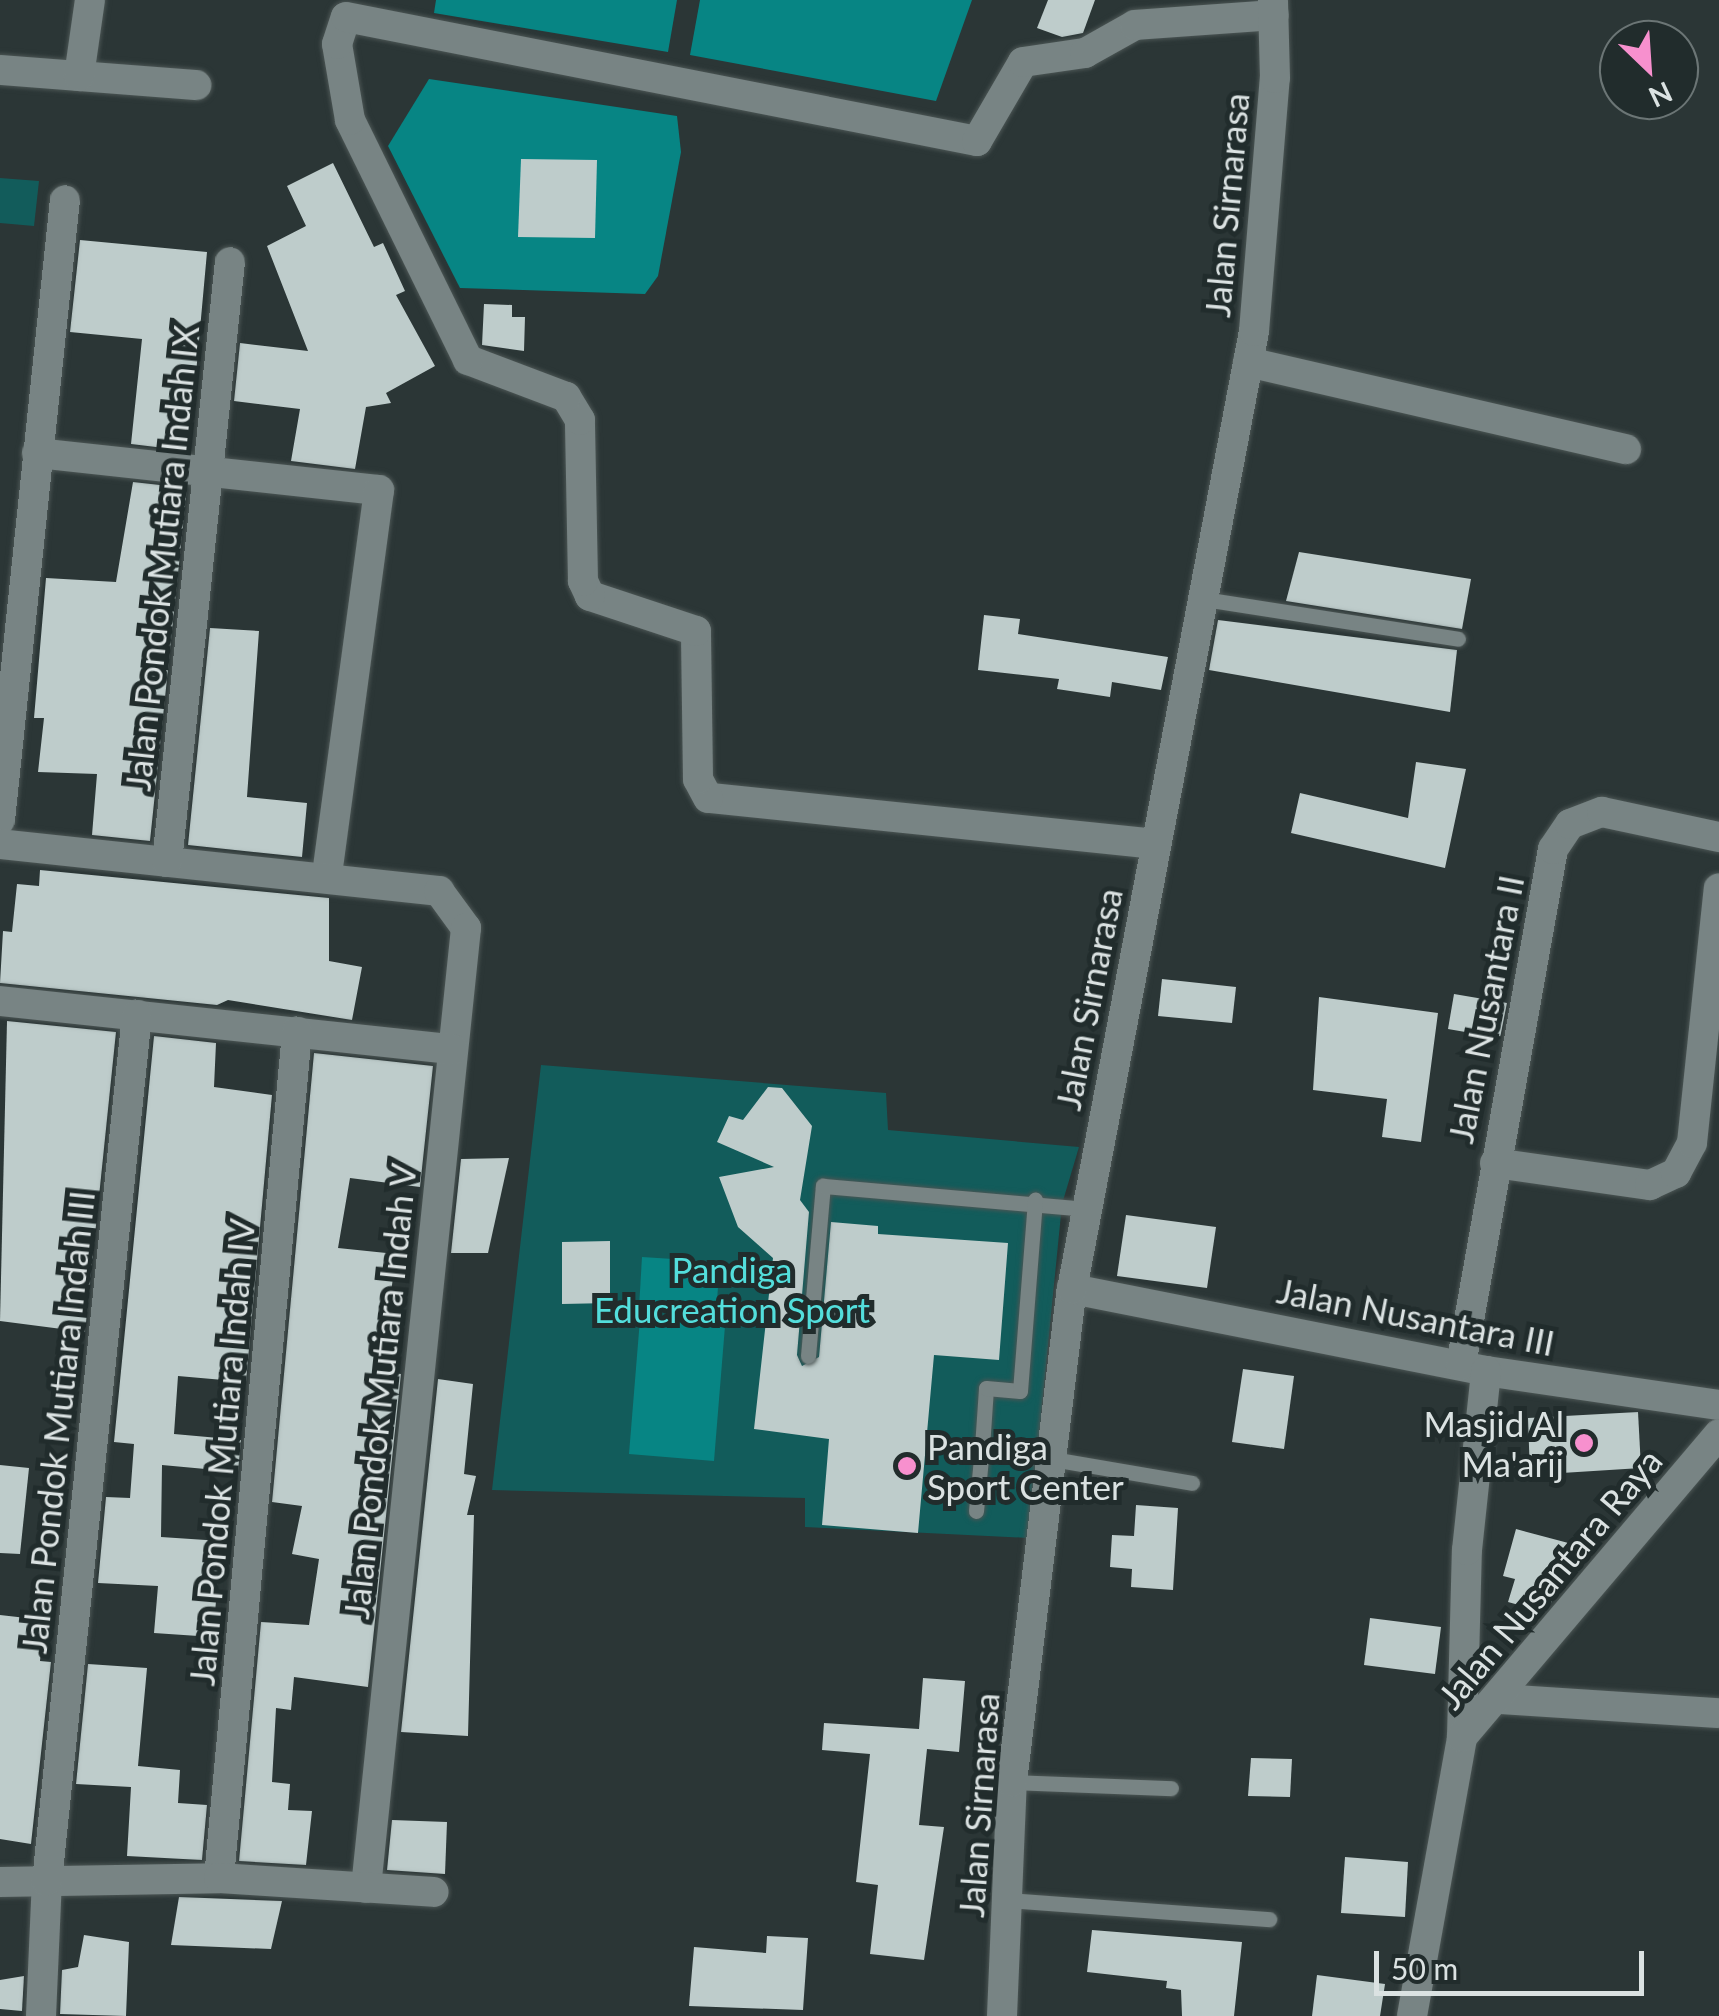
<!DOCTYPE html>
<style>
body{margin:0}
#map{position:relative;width:1719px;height:2016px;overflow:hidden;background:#2b3636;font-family:Lato,sans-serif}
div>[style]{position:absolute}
.green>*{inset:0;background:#125c5b}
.water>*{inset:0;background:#078584}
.building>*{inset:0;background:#becccb}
.roads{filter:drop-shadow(0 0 2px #4b5554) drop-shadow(0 0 2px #4b5554)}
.lane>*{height:15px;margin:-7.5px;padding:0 7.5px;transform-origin:7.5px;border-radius:7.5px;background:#788484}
.street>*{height:30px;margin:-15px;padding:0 15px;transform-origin:15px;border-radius:15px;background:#788484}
.secondary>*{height:30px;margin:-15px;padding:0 15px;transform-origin:15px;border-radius:15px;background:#788484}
.dots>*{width:28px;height:28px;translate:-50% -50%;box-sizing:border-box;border:5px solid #212c2c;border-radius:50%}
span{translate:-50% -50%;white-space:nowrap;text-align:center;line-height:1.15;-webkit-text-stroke:10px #212c2c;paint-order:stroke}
.street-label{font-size:35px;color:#dbe2e2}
.park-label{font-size:35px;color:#53dedc}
.poi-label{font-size:35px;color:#dbe2e2}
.right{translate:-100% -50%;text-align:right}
.left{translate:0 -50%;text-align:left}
.north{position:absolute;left:1599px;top:20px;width:100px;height:100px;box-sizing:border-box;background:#212c2c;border:2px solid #6b7575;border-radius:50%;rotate:155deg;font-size:28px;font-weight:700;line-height:40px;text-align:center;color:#dbe2e2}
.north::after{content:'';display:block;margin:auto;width:35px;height:45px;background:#f790ce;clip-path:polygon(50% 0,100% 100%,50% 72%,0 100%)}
.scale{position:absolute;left:1374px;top:1951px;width:270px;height:45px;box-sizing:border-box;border:5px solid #dbe2e2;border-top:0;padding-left:12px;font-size:30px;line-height:35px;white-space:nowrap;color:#dbe2e2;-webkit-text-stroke:8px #212c2c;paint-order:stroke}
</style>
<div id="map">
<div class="green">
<div style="clip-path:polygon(0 178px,39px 181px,34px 226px,0 223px)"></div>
<div style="clip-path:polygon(541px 1065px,886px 1093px,888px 1130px,1079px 1147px,1062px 1204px,1029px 1538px,805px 1527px,805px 1498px,492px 1490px)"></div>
</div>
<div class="water">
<div style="clip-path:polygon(436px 0,677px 0,668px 52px,434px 13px)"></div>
<div style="clip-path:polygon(700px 0,972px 0,936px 101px,690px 55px)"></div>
<div style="clip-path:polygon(429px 79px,677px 116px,681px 152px,658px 276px,645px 294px,460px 288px,388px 146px)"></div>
<div style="clip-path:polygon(642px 1257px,720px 1262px,716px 1313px,639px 1308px)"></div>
<div style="clip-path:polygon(640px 1319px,725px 1326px,714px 1461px,629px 1454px)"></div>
</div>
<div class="building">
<div style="clip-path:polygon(1048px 0,1095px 0,1083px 33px,1062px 37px,1037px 28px)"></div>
<div style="clip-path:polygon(521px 159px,597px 160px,595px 238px,518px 237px)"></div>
<div style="clip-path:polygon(333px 163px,374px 247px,383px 243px,405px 291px,396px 295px,435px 366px,386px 393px,391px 403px,366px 407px,355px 469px,291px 461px,300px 409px,234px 401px,240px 343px,308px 351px,267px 246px,306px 226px,287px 186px)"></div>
<div style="clip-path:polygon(80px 240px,207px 252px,189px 451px,131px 444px,142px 339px,70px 332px)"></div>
<div style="clip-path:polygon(484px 304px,512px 305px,512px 317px,525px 317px,524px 351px,482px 345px)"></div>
<div style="clip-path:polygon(133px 482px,187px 488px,150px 841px,92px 835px,97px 774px,38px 772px,44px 718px,34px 718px,46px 578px,116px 582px)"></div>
<div style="clip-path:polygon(1299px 552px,1471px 579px,1462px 629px,1286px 601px)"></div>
<div style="clip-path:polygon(984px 615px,1020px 619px,1018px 634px,1168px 657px,1161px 690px,1112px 682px,1110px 697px,1057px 689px,1059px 679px,978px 670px)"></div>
<div style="clip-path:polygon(1218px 620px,1457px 650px,1450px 712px,1209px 670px)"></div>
<div style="clip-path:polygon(210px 628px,259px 631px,247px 797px,307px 803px,302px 857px,188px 845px)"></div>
<div style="clip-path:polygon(1416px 762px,1466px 769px,1445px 868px,1291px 833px,1300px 793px,1408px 818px)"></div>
<div style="clip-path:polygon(40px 870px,329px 898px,329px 961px,362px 967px,352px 1020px,228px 1000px,217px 1005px,0 983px,3px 931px,12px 932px,17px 884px,39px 886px)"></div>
<div style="clip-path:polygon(1162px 979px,1236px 987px,1232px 1023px,1158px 1016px)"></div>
<div style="clip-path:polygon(1454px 994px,1507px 1003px,1500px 1038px,1448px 1029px)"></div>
<div style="clip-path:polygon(1319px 997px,1438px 1013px,1421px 1142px,1382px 1137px,1387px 1099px,1313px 1090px)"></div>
<div style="clip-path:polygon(7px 1021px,116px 1032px,85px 1332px,0 1321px)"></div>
<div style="clip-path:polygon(154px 1036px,216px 1043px,214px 1087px,272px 1095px,246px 1382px,178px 1376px,174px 1434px,241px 1440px,238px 1472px,162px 1465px,161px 1537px,221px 1541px,213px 1637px,154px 1633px,158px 1586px,98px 1583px,106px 1497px,130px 1498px,134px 1444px,114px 1442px)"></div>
<div style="clip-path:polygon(314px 1053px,433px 1066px,420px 1187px,350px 1178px,338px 1248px,396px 1254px,381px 1371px,401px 1374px,368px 1687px,294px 1677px,291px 1710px,276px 1708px,272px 1782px,290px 1784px,288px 1810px,312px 1811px,306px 1865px,239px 1861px,261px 1622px,309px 1625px,319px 1559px,292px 1554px,302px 1506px,272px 1502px)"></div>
<div style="clip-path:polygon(768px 1087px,782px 1088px,812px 1126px,800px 1200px,809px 1212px,797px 1355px,802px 1366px,819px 1357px,831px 1222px,878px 1226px,878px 1234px,1008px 1243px,999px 1360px,934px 1355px,918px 1533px,822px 1525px,829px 1439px,754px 1429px,773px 1258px,738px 1227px,719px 1177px,774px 1167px,717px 1142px,729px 1116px,743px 1120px)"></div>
<div style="clip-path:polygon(509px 1158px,488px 1253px,451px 1253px,461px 1159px)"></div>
<div style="clip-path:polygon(1126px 1215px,1216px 1227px,1207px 1288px,1117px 1276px)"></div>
<div style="clip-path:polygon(610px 1241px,610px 1303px,562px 1304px,562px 1242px)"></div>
<div style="clip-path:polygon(1243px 1369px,1294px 1376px,1284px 1449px,1232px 1442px)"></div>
<div style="clip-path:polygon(438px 1379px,473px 1384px,464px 1474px,476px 1476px,467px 1515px,474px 1515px,468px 1736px,401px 1732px)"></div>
<div style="clip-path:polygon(1638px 1412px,1641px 1468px,1530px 1475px,1528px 1418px)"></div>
<div style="clip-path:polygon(0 1465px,29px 1468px,20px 1554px,0 1553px)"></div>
<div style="clip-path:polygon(1136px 1505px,1178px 1508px,1173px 1590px,1131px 1587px,1132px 1569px,1110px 1567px,1112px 1535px,1134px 1536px)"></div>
<div style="clip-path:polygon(1516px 1529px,1591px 1549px,1544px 1612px,1508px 1602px,1515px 1579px,1503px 1576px)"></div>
<div style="clip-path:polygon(0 1615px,44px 1620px,40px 1661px,51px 1662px,31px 1844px,0 1839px)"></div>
<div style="clip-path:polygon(1370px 1618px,1441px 1627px,1435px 1674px,1364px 1665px)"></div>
<div style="clip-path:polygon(88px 1664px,147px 1668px,138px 1766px,180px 1770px,178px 1803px,207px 1805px,202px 1860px,127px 1856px,131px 1787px,76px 1784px)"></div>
<div style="clip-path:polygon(923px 1678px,965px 1681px,959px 1752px,927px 1749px,919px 1825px,944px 1827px,924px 1960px,870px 1954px,878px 1885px,856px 1882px,870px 1754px,822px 1750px,824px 1723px,919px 1729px)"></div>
<div style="clip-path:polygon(1251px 1758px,1292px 1759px,1290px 1797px,1248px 1796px)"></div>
<div style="clip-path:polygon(392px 1820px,447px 1822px,445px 1874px,387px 1870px)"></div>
<div style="clip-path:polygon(1345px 1857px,1408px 1862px,1405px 1917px,1341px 1913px)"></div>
<div style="clip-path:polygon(179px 1897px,282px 1901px,271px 1949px,171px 1945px)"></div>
<div style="clip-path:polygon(1092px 1930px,1242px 1942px,1234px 2016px,1182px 2016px,1181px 1990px,1166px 1988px,1167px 1981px,1087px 1972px)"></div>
<div style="clip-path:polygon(84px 1935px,129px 1942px,126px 2016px,60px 2014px,62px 1970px,78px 1967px)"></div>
<div style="clip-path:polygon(767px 1936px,808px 1938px,803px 2010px,689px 2006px,694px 1947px,766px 1953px)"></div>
<div style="clip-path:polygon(1317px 1975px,1385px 1984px,1380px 2016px,1312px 2016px)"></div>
<div style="clip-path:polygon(24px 1976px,22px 2011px,0 2009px,0 1980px)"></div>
</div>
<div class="roads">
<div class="lane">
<div style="left:1204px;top:599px;width:257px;rotate:8.9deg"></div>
<div style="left:808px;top:1356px;width:171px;rotate:-85deg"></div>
<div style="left:823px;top:1186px;width:263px;rotate:5deg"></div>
<div style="left:982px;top:1447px;width:59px;rotate:-86.1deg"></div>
<div style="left:986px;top:1388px;width:34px;rotate:5deg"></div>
<div style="left:1020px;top:1391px;width:192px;rotate:-85.5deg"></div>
<div style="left:976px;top:1511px;width:64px;rotate:-84.6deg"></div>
<div style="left:982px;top:1447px;width:213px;rotate:9.7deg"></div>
<div style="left:1012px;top:1782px;width:159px;rotate:2.2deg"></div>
<div style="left:1008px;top:1900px;width:262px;rotate:4.2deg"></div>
</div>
<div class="street">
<div style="left:0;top:70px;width:197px;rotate:4.4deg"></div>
<div style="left:79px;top:76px;width:77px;rotate:-81.8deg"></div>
<div style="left:1248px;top:362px;width:388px;rotate:13deg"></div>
<div style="left:37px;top:453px;width:344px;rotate:6.2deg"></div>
<div style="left:379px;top:490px;width:388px;rotate:97.7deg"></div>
<div style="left:0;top:820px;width:623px;rotate:-84.02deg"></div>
<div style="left:0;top:844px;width:442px;rotate:6.1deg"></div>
<div style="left:439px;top:891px;width:46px;rotate:53.9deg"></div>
<div style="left:466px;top:928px;width:965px;rotate:95.95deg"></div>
<div style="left:1156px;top:844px;width:450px;rotate:-174.1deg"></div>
<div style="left:708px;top:798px;width:21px;rotate:-118deg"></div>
<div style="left:698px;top:779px;width:148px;rotate:-90.8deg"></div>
<div style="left:696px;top:631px;width:112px;rotate:-161.7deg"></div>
<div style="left:590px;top:596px;width:17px;rotate:-115deg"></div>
<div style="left:583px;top:581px;width:161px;rotate:-91.1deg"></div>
<div style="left:580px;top:420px;width:27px;rotate:-121deg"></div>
<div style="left:566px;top:397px;width:105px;rotate:-159.3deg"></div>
<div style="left:468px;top:360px;width:267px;rotate:-116.2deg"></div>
<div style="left:350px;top:120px;width:77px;rotate:-99.7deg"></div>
<div style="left:337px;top:44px;width:28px;rotate:-72deg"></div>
<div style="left:346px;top:17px;width:643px;rotate:11.12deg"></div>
<div style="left:977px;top:141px;width:91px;rotate:-59.8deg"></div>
<div style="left:1023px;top:62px;width:63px;rotate:-8.3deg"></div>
<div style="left:1085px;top:53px;width:57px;rotate:-29.2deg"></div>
<div style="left:1135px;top:25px;width:139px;rotate:-4.1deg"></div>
<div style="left:167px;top:862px;width:603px;rotate:-84.01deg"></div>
<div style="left:0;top:1001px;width:455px;rotate:6.1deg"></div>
<div style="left:1495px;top:1163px;width:157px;rotate:8.1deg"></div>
<div style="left:1650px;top:1185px;width:29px;rotate:-25deg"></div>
<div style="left:1676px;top:1173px;width:34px;rotate:-62deg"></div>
<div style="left:1692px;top:1143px;width:256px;rotate:-84deg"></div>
<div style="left:1072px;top:1289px;width:422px;rotate:11.2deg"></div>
<div style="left:1486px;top:1371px;width:235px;rotate:8.3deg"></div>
<div style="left:1461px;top:1365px;width:524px;rotate:-79.89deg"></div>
<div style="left:1553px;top:849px;width:30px;rotate:-56deg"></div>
<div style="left:1570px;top:824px;width:34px;rotate:-21deg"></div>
<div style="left:1602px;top:812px;width:120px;rotate:12.1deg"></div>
<div style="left:1500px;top:1699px;width:219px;rotate:3.7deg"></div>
<div style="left:1462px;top:1737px;width:187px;rotate:-88.5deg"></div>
<div style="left:1467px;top:1550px;width:180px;rotate:-83.9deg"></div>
<div style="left:219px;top:1878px;width:850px;rotate:-84.73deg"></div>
<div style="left:0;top:1882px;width:219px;rotate:-1deg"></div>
<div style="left:219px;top:1878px;width:215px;rotate:3.7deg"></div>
<div style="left:41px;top:2016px;width:135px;rotate:-87.5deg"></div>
<div style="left:47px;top:1881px;width:871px;rotate:-84.07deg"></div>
<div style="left:1412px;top:2016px;width:283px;rotate:-79.8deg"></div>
<div style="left:1462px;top:1737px;width:397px;rotate:-49.7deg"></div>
</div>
<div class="secondary">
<div style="left:1002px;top:2016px;width:234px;rotate:-87.6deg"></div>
<div style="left:1012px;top:1782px;width:497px;rotate:-83.1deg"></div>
<div style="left:1072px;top:1289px;width:975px;rotate:-79.24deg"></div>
<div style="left:1254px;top:331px;width:254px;rotate:-85.3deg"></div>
<div style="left:1275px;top:78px;width:78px;rotate:-91.5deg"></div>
</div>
</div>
<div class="dots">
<div style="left:1584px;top:1443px;background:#f790ce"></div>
<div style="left:907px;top:1466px;background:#f790ce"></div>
</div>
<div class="street-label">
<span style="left:1226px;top:205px;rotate:-85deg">Jalan Sirnarasa</span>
<span style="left:161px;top:558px;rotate:-84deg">Jalan Pondok Mutiara Indah IX</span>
<span style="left:1088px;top:999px;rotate:-79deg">Jalan Sirnarasa</span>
<span style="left:1485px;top:1009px;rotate:-79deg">Jalan Nusantara II</span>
<span style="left:1416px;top:1316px;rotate:11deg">Jalan Nusantara III</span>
<span style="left:379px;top:1391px;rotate:-84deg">Jalan Pondok Mutiara Indah V</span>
<span style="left:57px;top:1422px;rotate:-84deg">Jalan Pondok Mutiara Indah III</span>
<span style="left:221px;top:1452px;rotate:-85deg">Jalan Pondok Mutiara Indah IV</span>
<span style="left:1549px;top:1578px;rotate:-50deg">Jalan Nusantara Raya</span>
<span style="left:978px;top:1805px;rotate:-86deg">Jalan Sirnarasa</span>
</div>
<div class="park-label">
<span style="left:732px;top:1289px">Pandiga<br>Educreation Sport</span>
</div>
<div class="poi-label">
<span class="right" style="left:1564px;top:1443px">Masjid Al<br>Ma'arij</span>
<span class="left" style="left:927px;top:1466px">Pandiga<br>Sport Center</span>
</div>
<div class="north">N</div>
<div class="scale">50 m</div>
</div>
